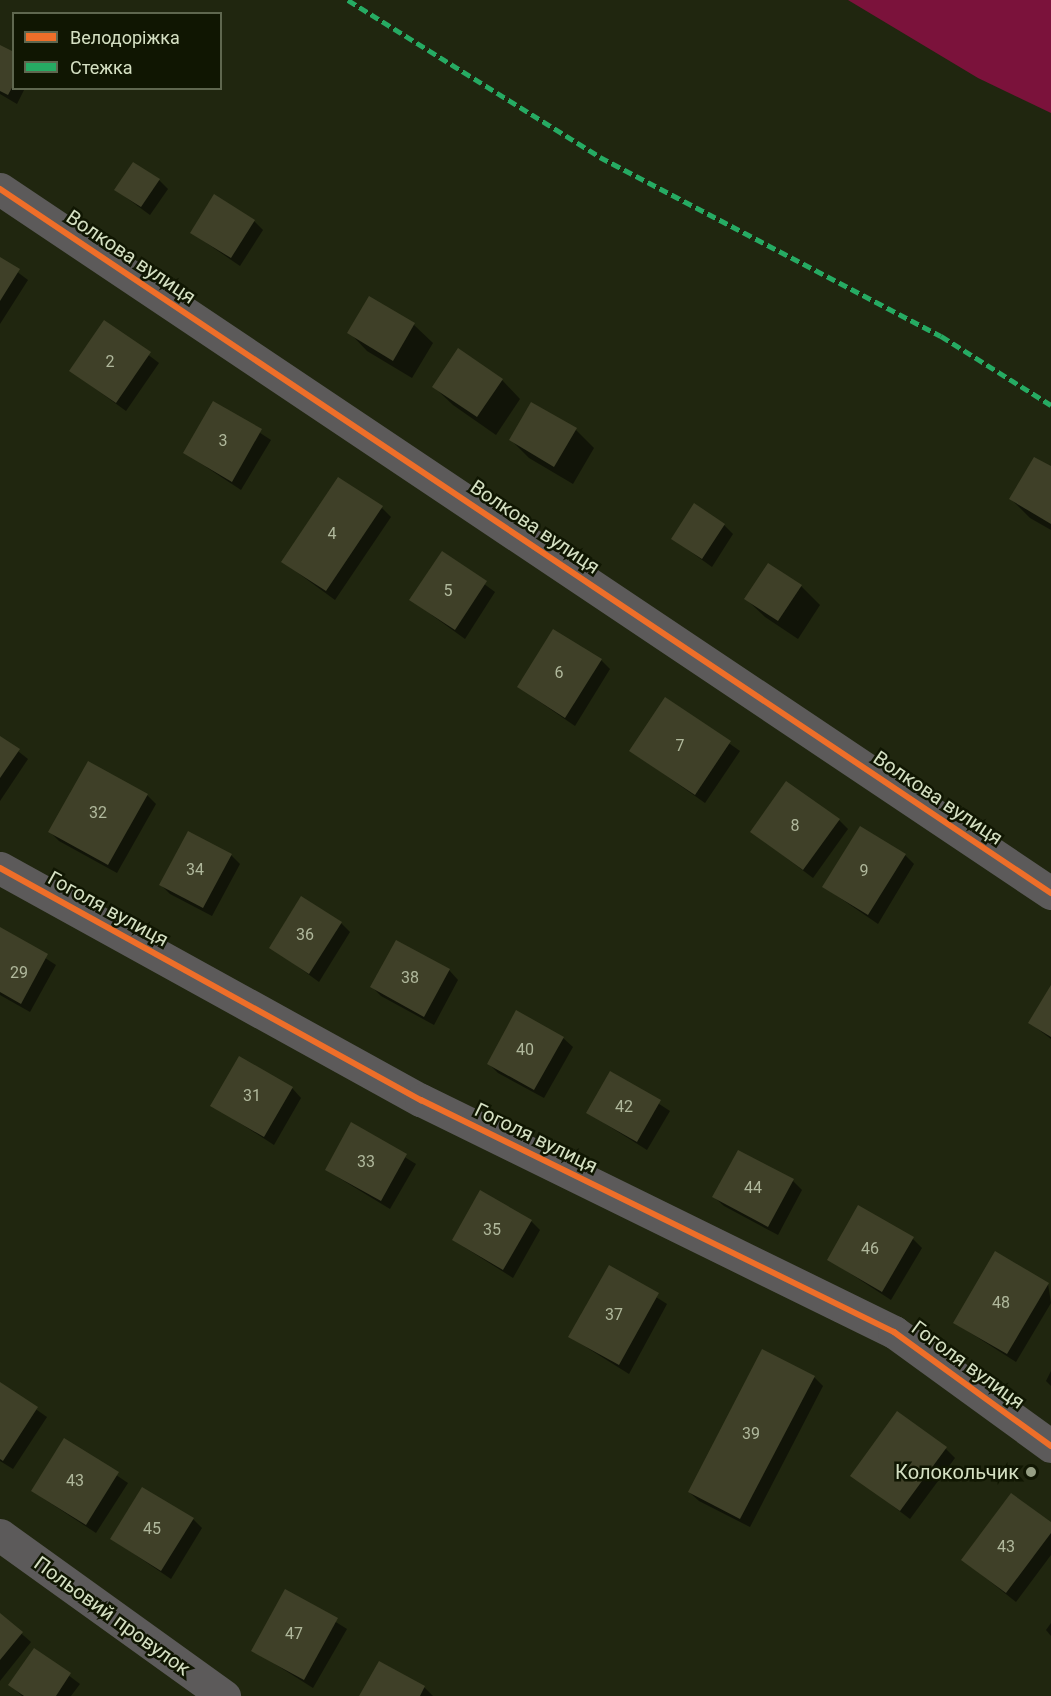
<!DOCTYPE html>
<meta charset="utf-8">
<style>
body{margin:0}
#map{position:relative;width:1051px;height:1696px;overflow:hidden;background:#20260f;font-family:Roboto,sans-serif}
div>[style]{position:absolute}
.water>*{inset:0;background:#7b123b}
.shadow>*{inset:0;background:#0007}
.building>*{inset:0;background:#3f4028}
.minor>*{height:33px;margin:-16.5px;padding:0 16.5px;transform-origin:16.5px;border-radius:16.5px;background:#5c5a5a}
.quiet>*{height:4.5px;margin-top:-2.25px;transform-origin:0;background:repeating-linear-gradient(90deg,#26ab63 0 9px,transparent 0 13.5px)}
.cycleway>*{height:6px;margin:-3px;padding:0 3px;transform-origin:3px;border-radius:3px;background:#ee6e29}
.dots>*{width:16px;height:16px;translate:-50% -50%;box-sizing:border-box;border:3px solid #101602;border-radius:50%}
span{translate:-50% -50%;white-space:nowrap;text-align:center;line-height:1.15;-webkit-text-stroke:5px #101602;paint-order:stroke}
.number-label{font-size:16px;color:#b0b89c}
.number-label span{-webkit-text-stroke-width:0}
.street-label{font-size:20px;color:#d5e0c3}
.poi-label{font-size:20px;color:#d5e0c3}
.right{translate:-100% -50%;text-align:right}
.legend{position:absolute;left:12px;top:12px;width:210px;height:78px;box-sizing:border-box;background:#101602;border:2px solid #5f674f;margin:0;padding:8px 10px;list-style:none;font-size:18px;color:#d5e0c3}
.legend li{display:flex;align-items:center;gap:12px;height:30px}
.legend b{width:30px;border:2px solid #5f674f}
</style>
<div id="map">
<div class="water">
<div style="clip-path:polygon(848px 0,1051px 0,1051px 113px,978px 78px)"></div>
</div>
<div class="shadow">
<div style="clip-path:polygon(0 47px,14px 54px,14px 88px,25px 88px,17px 104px,0 94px)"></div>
<div style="clip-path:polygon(159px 180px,168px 189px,150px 215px,116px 190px)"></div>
<div style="clip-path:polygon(254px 221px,263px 230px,240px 266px,192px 233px)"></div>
<div style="clip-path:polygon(0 259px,28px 280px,0 324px)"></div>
<div style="clip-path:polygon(370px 298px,414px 325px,433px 343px,412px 378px,367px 351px,349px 332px)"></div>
<div style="clip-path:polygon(105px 322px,159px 363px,126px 411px,71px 371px)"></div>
<div style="clip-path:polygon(502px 380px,520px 399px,496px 435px,453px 405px,434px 387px)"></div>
<div style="clip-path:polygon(214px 403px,271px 440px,241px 490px,185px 453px)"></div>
<div style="clip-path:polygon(576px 430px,594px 448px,573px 484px,529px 458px,511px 440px)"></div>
<div style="clip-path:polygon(1051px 468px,1051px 530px,1030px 518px,1011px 499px)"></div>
<div style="clip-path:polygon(382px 508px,391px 517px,335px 600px,283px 562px)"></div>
<div style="clip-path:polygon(724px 525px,733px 534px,712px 567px,673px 539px)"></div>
<div style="clip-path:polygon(442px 553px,495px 592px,465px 639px,411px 600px)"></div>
<div style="clip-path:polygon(801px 586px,820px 605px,798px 639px,765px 617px,746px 599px)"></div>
<div style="clip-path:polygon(601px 660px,610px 669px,575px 726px,518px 687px)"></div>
<div style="clip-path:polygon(666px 699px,740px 751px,705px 803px,631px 751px)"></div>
<div style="clip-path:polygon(0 737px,28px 759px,0 801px)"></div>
<div style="clip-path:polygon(147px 795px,156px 804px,117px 873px,59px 841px,50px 832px)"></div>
<div style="clip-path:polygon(839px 820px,848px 829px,813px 878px,752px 832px)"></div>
<div style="clip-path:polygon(231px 855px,240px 864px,212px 916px,170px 894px,161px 885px)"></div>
<div style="clip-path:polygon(905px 855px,914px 864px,878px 924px,824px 887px)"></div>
<div style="clip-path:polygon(341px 923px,350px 932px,319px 982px,271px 947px)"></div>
<div style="clip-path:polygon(0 929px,56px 965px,30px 1012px,0 995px)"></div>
<div style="clip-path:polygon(449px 970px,458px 980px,434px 1025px,381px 996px,372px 987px)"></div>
<div style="clip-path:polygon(1051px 988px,1051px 1039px,1030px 1023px)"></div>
<div style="clip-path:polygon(563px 1038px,573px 1047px,544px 1098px,498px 1073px,488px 1063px)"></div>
<div style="clip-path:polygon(611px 1073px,670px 1111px,647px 1150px,588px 1113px)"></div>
<div style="clip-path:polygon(292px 1088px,301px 1098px,274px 1145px,212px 1105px)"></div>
<div style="clip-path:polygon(352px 1125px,416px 1164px,390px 1209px,326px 1170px)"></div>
<div style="clip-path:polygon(739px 1152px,793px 1181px,802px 1190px,778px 1235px,724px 1206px,714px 1197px)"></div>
<div style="clip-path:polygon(531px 1221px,540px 1230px,513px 1278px,453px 1240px)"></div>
<div style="clip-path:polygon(913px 1239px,922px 1248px,891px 1300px,828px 1259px)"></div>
<div style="clip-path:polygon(609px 1267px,667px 1304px,629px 1374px,570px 1337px)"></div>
<div style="clip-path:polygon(1048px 1284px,1051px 1303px,1016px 1362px,955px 1323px)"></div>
<div style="clip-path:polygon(1051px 1371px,1051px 1386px,1046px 1381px)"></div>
<div style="clip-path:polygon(814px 1377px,823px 1386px,750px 1527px,699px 1501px,689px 1492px)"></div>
<div style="clip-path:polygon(0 1384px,47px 1417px,13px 1469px,0 1461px)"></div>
<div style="clip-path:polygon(64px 1440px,128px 1483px,96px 1533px,32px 1491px)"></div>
<div style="clip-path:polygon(946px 1449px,955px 1458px,910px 1519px,852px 1475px)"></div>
<div style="clip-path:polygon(193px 1519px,202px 1528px,171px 1579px,112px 1539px)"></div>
<div style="clip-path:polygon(1051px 1524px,1051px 1555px,1016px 1602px,963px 1560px)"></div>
<div style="clip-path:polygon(286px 1591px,347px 1629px,313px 1688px,253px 1650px)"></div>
<div style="clip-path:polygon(0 1615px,31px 1642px,0 1681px)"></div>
<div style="clip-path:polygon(1051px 1623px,1051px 1636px,1046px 1630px)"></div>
<div style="clip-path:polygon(35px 1650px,80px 1684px,71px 1696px,22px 1696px,10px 1685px)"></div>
<div style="clip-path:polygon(379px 1663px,425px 1688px,433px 1696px,361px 1696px)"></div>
</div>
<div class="building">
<div style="clip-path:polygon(0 45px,14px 52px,14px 84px,8px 95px,0 91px)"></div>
<div style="clip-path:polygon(133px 162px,160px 179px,141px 207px,114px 190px)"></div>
<div style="clip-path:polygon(214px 194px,255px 220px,231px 258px,190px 233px)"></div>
<div style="clip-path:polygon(0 257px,20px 269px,0 301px)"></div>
<div style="clip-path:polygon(369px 296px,415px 323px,393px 361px,347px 333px)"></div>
<div style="clip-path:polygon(104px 320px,151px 352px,116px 403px,69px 371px)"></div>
<div style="clip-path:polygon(458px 348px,503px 379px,477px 417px,432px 387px)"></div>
<div style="clip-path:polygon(213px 401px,262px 429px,232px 482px,183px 453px)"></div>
<div style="clip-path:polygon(531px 402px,577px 428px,554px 467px,509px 440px)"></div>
<div style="clip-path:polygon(1034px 457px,1051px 466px,1051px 524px,1009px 499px)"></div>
<div style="clip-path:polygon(338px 477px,383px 506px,326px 591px,281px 562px)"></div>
<div style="clip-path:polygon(694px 503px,725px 524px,702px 559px,671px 539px)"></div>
<div style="clip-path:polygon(442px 551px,487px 581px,455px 630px,409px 600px)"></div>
<div style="clip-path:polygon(768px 563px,802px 585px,778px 621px,744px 599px)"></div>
<div style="clip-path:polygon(553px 629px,602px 659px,565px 718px,517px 687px)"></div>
<div style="clip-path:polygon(665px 697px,731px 741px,695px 795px,629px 751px)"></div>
<div style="clip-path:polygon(0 736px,20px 749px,0 778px)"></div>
<div style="clip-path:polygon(88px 761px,148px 794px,108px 865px,48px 832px)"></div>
<div style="clip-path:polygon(786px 781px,840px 819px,803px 870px,750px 832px)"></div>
<div style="clip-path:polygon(860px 826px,906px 854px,868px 915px,822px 887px)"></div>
<div style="clip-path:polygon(188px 831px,232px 854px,203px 908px,159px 885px)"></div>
<div style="clip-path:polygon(301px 896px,342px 922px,309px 974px,269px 948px)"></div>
<div style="clip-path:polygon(0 927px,48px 954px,21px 1004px,0 992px)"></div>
<div style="clip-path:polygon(396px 940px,450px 969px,424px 1017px,370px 987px)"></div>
<div style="clip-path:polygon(1051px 985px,1051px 1037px,1028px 1023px)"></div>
<div style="clip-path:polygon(516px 1010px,564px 1037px,534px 1090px,487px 1064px)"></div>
<div style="clip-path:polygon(239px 1056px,293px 1087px,264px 1137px,210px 1106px)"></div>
<div style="clip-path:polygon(610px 1071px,661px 1100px,637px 1142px,586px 1113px)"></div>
<div style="clip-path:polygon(351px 1122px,407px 1154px,381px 1201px,325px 1170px)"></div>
<div style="clip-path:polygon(738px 1150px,794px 1179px,768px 1227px,712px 1197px)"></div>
<div style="clip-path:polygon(480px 1190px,532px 1220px,503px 1270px,452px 1240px)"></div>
<div style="clip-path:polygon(858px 1205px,914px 1237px,882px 1292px,827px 1260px)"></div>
<div style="clip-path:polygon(995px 1251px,1049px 1283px,1007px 1354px,953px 1323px)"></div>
<div style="clip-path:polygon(609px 1265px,659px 1293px,619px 1365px,568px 1337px)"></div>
<div style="clip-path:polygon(762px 1349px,815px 1376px,740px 1519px,688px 1492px)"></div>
<div style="clip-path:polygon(0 1382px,38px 1407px,3px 1461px,0 1459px)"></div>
<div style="clip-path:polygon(897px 1411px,947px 1447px,900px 1511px,850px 1476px)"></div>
<div style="clip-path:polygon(64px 1438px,119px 1472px,86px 1525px,31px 1491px)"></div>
<div style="clip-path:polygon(142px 1487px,194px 1518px,161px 1571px,110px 1539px)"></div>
<div style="clip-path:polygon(1011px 1493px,1051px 1522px,1051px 1533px,1006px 1593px,961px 1560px)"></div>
<div style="clip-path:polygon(285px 1589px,338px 1618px,304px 1680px,251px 1651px)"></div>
<div style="clip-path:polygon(0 1613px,23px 1632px,0 1660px)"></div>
<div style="clip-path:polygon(34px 1648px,71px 1673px,56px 1696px,24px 1696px,8px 1685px)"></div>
<div style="clip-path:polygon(379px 1661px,425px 1686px,420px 1696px,359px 1696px)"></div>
</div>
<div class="minor">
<div style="left:0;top:189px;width:1265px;rotate:33.82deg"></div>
<div style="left:0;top:868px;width:481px;rotate:28.9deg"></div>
<div style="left:421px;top:1100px;width:527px;rotate:26.13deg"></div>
<div style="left:894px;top:1332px;width:194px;rotate:36deg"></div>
<div style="left:0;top:1535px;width:276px;rotate:35.7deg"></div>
</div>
<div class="quiet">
<div style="left:348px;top:0;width:297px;rotate:31.9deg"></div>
<div style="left:600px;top:157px;width:385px;rotate:27.7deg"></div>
<div style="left:941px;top:336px;width:130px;rotate:32.1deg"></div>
</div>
<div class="cycleway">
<div style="left:0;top:189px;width:1265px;rotate:33.82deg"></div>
<div style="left:0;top:868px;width:481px;rotate:28.9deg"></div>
<div style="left:421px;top:1100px;width:527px;rotate:26.13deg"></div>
<div style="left:894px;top:1332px;width:194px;rotate:36deg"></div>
</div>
<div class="dots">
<div style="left:1031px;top:1472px;background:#969f84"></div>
</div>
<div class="number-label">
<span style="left:110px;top:362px">2</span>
<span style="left:223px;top:441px">3</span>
<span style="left:332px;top:534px">4</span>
<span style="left:448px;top:591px">5</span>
<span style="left:559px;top:673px">6</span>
<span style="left:680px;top:746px">7</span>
<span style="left:98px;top:813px">32</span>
<span style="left:795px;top:826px">8</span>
<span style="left:195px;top:870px">34</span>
<span style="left:864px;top:871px">9</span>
<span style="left:305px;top:935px">36</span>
<span style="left:19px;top:973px">29</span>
<span style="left:410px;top:978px">38</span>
<span style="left:525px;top:1050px">40</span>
<span style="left:252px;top:1096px">31</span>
<span style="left:624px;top:1107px">42</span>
<span style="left:366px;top:1162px">33</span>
<span style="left:753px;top:1188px">44</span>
<span style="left:492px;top:1230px">35</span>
<span style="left:870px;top:1249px">46</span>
<span style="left:1001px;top:1303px">48</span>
<span style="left:614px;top:1315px">37</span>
<span style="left:751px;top:1434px">39</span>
<span style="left:75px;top:1481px">43</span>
<span style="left:152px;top:1529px">45</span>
<span style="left:1006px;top:1547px">43</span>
<span style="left:294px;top:1634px">47</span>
</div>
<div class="street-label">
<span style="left:131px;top:257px;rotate:34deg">Волкова вулиця</span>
<span style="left:535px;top:527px;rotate:34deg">Волкова вулиця</span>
<span style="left:938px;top:798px;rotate:34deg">Волкова вулиця</span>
<span style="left:108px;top:909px;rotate:29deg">Гоголя вулиця</span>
<span style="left:536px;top:1138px;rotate:26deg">Гоголя вулиця</span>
<span style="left:968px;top:1365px;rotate:36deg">Гоголя вулиця</span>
<span style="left:112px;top:1616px;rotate:36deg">Польовий провулок</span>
</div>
<div class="poi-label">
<span class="right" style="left:1019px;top:1472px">Колокольчик</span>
</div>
<ul class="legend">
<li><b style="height:8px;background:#ee6e29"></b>Велодоріжка</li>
<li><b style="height:8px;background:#26ab63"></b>Стежка</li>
</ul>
</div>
